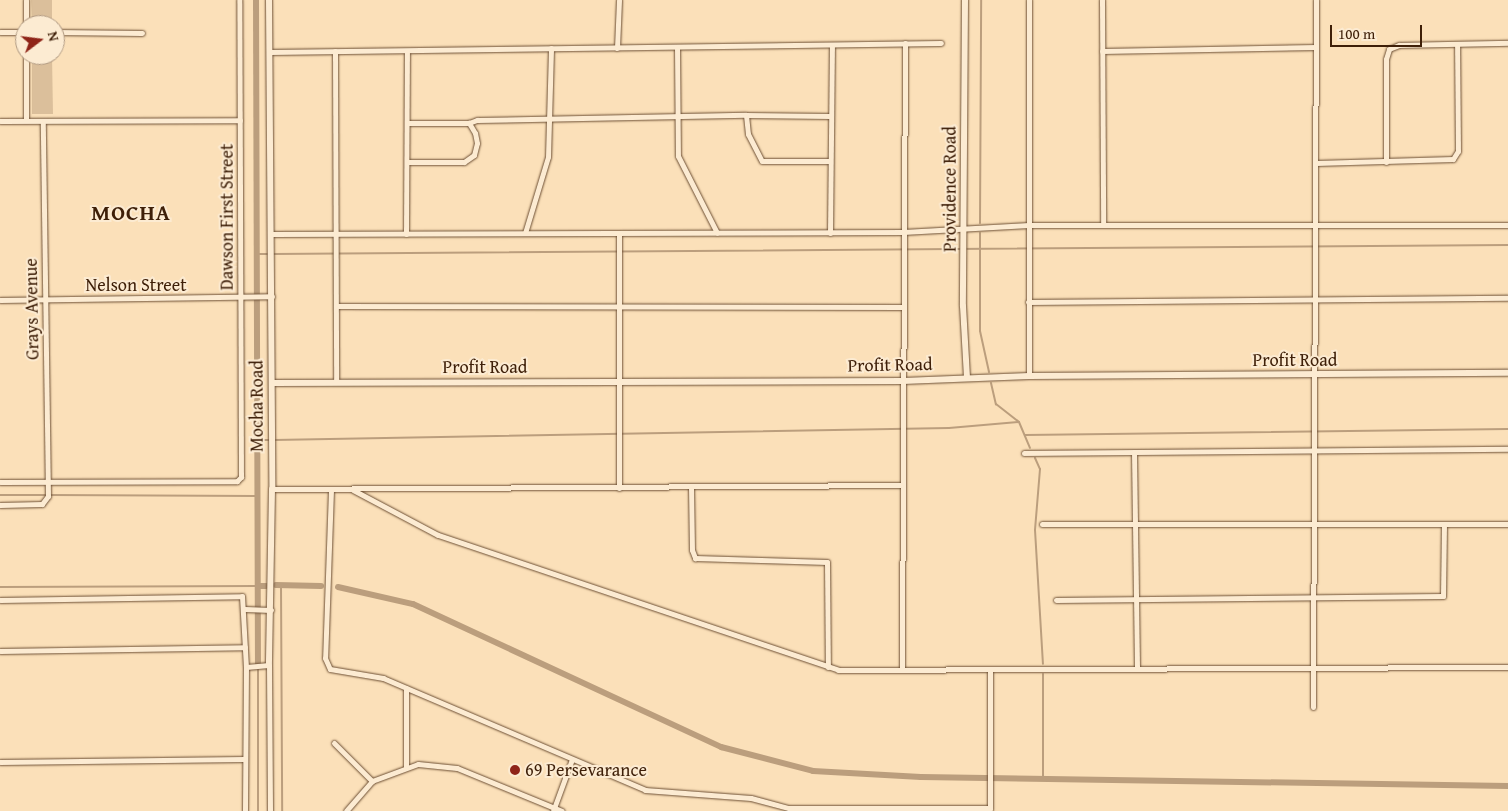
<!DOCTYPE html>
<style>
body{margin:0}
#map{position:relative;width:1508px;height:811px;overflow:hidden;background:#fbe0b9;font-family:"Gentium Book Plus",serif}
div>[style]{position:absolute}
.green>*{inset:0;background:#dbbf9b}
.stream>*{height:2px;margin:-1px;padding:0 1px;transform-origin:1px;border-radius:1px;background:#bb9e7d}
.canal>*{height:6px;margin:-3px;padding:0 3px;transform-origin:3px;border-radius:3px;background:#bb9e7d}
.roads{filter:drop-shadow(0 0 1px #6d4f34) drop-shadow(0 0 1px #6d4f34)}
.minor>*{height:5px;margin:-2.5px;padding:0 2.5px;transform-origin:2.5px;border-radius:2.5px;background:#fcebd2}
.tertiary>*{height:6px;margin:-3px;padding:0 3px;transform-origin:3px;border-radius:3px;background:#fcebd2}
.dots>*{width:14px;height:14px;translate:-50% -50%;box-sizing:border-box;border:2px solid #fcebd2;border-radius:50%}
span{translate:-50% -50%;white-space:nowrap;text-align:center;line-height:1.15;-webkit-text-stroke:4px #fcebd2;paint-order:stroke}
.street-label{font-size:18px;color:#3e1f08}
.poi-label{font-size:18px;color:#3e1f08}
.left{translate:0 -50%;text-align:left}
.district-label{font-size:22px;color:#3e1f08;font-weight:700;letter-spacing:1px}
.north{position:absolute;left:15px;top:15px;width:50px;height:50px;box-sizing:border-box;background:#fcebd2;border:1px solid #b09981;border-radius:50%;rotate:75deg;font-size:14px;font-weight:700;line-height:20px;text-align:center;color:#3e1f08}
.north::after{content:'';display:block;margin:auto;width:18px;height:22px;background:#8f2418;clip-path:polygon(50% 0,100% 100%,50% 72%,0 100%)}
.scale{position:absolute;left:1330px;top:25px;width:92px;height:22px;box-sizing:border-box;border:2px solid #3e1f08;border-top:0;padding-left:6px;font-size:15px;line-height:18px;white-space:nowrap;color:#3e1f08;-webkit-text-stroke:4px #fcebd2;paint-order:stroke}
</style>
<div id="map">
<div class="green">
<div style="clip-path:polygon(31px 0,52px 0,52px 25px,32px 25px)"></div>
<div style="clip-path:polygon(32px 55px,52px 55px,53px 114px,32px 114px)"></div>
</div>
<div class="stream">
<div style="left:980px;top:223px;width:223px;rotate:-89.7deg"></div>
<div style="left:980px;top:233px;width:98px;rotate:90deg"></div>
<div style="left:980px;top:331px;width:42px;rotate:77.6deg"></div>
<div style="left:258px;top:254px;width:10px"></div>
<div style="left:273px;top:254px;width:1235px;rotate:-0.42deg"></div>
<div style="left:991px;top:383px;width:22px;rotate:77deg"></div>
<div style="left:996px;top:404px;width:29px;rotate:38deg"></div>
<div style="left:1019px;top:422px;width:28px;rotate:67deg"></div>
<div style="left:1025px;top:435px;width:483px;rotate:-0.7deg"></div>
<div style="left:258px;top:440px;width:12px"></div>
<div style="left:274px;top:440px;width:675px;rotate:-1.02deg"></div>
<div style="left:949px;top:428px;width:70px;rotate:-4.9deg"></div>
<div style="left:1035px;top:458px;width:12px;rotate:66deg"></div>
<div style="left:1040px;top:469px;width:61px;rotate:94.7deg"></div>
<div style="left:1035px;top:530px;width:134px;rotate:86.6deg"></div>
<div style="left:0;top:495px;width:46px"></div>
<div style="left:50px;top:495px;width:208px;rotate:0.3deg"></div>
<div style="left:281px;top:585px;width:226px;rotate:89.7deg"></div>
<div style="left:0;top:587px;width:258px;rotate:-0.2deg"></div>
<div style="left:258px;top:668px;width:143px;rotate:90deg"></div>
<div style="left:1043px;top:778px;width:104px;rotate:-90deg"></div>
</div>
<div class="canal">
<div style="left:256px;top:0;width:664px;rotate:89.83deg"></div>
<div style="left:276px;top:585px;width:45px;rotate:1.3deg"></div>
<div style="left:258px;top:586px;width:8px"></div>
<div style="left:338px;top:587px;width:77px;rotate:12.8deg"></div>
<div style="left:413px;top:604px;width:340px;rotate:24.9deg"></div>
<div style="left:721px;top:747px;width:95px;rotate:14.6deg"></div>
<div style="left:813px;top:771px;width:108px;rotate:3.2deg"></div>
<div style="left:921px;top:777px;width:587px;rotate:0.88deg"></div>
</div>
<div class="roads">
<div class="minor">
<div style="left:1102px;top:0;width:225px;rotate:89.7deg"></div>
<div style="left:26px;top:25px;width:25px;rotate:-90deg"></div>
<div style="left:0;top:32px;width:25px"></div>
<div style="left:55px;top:32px;width:87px;rotate:0.7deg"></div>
<div style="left:677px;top:47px;width:109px;rotate:89.5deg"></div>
<div style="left:678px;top:156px;width:86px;rotate:63.1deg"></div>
<div style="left:617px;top:48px;width:48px;rotate:-87.6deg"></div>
<div style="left:335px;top:51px;width:331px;rotate:89.8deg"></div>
<div style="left:1102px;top:51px;width:214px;rotate:-1.1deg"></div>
<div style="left:270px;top:52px;width:671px;rotate:-0.77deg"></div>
<div style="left:830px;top:116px;width:84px;rotate:-179.3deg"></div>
<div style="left:746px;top:115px;width:19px;rotate:84deg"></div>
<div style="left:748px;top:134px;width:30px;rotate:63deg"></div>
<div style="left:762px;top:161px;width:68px"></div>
<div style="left:26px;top:120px;width:65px;rotate:-90deg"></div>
<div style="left:0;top:121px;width:240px;rotate:-0.2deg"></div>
<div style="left:469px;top:123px;width:9px;rotate:-21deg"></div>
<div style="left:477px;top:120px;width:269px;rotate:-1.1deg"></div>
<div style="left:407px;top:162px;width:57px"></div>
<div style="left:464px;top:162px;width:12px;rotate:-35deg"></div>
<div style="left:474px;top:155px;width:12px;rotate:-76deg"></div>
<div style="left:477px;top:143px;width:10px;rotate:-101deg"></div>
<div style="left:475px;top:133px;width:12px;rotate:-121deg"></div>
<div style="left:469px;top:123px;width:62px;rotate:180deg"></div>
<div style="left:1386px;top:162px;width:103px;rotate:-90deg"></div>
<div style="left:1386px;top:59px;width:10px;rotate:-73deg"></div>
<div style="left:1389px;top:49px;width:11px;rotate:-22deg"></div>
<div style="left:1399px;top:45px;width:109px;rotate:-1.1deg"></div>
<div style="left:1316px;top:163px;width:137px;rotate:-1.7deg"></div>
<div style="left:1453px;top:159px;width:9px;rotate:-58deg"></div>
<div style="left:1458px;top:151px;width:107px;rotate:-90.5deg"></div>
<div style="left:525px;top:233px;width:79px;rotate:-73.2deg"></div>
<div style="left:548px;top:157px;width:109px;rotate:-88.4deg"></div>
<div style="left:619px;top:233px;width:255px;rotate:90deg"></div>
<div style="left:830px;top:233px;width:188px;rotate:-89.4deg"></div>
<div style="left:272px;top:234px;width:631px;rotate:-0.18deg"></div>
<div style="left:903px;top:232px;width:126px;rotate:-3.2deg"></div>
<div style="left:1029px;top:225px;width:479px"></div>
<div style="left:406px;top:234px;width:182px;rotate:-89.7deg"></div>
<div style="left:0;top:300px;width:272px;rotate:-0.8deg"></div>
<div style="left:1028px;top:302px;width:480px;rotate:-0.5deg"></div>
<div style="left:336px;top:306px;width:567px;rotate:0.1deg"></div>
<div style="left:1029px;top:376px;width:376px;rotate:-90deg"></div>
<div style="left:1134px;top:452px;width:217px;rotate:89.2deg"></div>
<div style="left:1024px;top:453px;width:484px;rotate:-0.5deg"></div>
<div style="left:0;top:482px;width:237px;rotate:-0.2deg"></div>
<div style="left:237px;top:481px;width:6px;rotate:-45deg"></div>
<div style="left:241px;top:477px;width:477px;rotate:-90.2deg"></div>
<div style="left:691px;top:487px;width:63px;rotate:89.1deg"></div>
<div style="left:692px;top:550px;width:9px;rotate:69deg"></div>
<div style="left:695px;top:558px;width:132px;rotate:1.7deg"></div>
<div style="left:827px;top:562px;width:105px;rotate:89.5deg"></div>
<div style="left:272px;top:489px;width:631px;rotate:-0.36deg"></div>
<div style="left:331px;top:490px;width:168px;rotate:92deg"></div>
<div style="left:325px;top:658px;width:12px;rotate:66deg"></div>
<div style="left:330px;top:669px;width:54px;rotate:9.6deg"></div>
<div style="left:383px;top:678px;width:285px;rotate:23.1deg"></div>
<div style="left:645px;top:790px;width:106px;rotate:4.3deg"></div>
<div style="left:751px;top:798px;width:39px;rotate:15deg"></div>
<div style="left:789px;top:808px;width:201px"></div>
<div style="left:353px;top:490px;width:96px;rotate:27.9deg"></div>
<div style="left:438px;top:535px;width:422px;rotate:18.6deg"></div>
<div style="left:838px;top:670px;width:670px;rotate:-0.26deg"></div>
<div style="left:0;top:505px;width:42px;rotate:-1.4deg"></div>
<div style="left:42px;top:504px;width:10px;rotate:-53deg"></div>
<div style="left:48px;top:496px;width:375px;rotate:-90.8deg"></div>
<div style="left:1042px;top:524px;width:466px"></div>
<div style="left:0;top:600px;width:242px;rotate:-0.9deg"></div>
<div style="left:242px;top:596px;width:71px;rotate:86.8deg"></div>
<div style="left:246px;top:667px;width:144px;rotate:90.4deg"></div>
<div style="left:1056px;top:600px;width:387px;rotate:-0.6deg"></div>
<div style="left:1443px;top:596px;width:71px;rotate:-89.2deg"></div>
<div style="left:245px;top:609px;width:26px;rotate:2deg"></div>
<div style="left:0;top:651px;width:245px;rotate:-0.9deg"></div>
<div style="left:246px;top:667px;width:23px;rotate:-5deg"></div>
<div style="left:269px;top:665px;width:146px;rotate:89.6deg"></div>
<div style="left:902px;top:670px;width:627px;rotate:-89.73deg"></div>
<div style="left:1313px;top:707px;width:707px;rotate:-89.76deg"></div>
<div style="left:334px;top:743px;width:54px;rotate:45deg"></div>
<div style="left:0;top:762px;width:244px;rotate:-0.7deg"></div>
<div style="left:406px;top:767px;width:79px;rotate:-90deg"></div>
<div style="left:990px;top:809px;width:140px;rotate:-90deg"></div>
<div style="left:346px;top:811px;width:40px;rotate:-49deg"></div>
<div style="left:372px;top:781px;width:49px;rotate:-20.3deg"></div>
<div style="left:418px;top:764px;width:39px;rotate:6deg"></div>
<div style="left:457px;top:768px;width:113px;rotate:22.3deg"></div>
<div style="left:553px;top:811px;width:55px;rotate:-69.9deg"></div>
</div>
<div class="tertiary">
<div style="left:269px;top:0;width:489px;rotate:89.6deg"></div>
<div style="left:272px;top:489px;width:176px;rotate:91deg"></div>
<div style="left:965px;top:0;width:306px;rotate:90.4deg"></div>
<div style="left:963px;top:306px;width:72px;rotate:86.8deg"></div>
<div style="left:272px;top:383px;width:631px;rotate:-0.18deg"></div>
<div style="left:903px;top:381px;width:126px;rotate:-2.3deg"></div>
<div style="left:1029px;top:376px;width:479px;rotate:-0.4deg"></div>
</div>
</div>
<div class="dots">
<div style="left:515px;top:770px;background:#8f2418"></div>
</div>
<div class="street-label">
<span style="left:950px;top:189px;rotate:-90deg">Providence Road</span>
<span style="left:227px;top:217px;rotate:-90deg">Dawson First Street</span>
<span style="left:136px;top:285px">Nelson Street</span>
<span style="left:32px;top:309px;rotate:-91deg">Grays Avenue</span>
<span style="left:1295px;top:360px">Profit Road</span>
<span style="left:890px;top:365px;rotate:-1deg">Profit Road</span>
<span style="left:485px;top:367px">Profit Road</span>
<span style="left:257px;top:406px;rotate:-90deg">Mocha Road</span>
</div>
<div class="poi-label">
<span class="left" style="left:525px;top:770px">69 Persevarance</span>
</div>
<div class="district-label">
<span style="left:131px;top:213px">MOCHA</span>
</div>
<div class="north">N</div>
<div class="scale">100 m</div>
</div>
